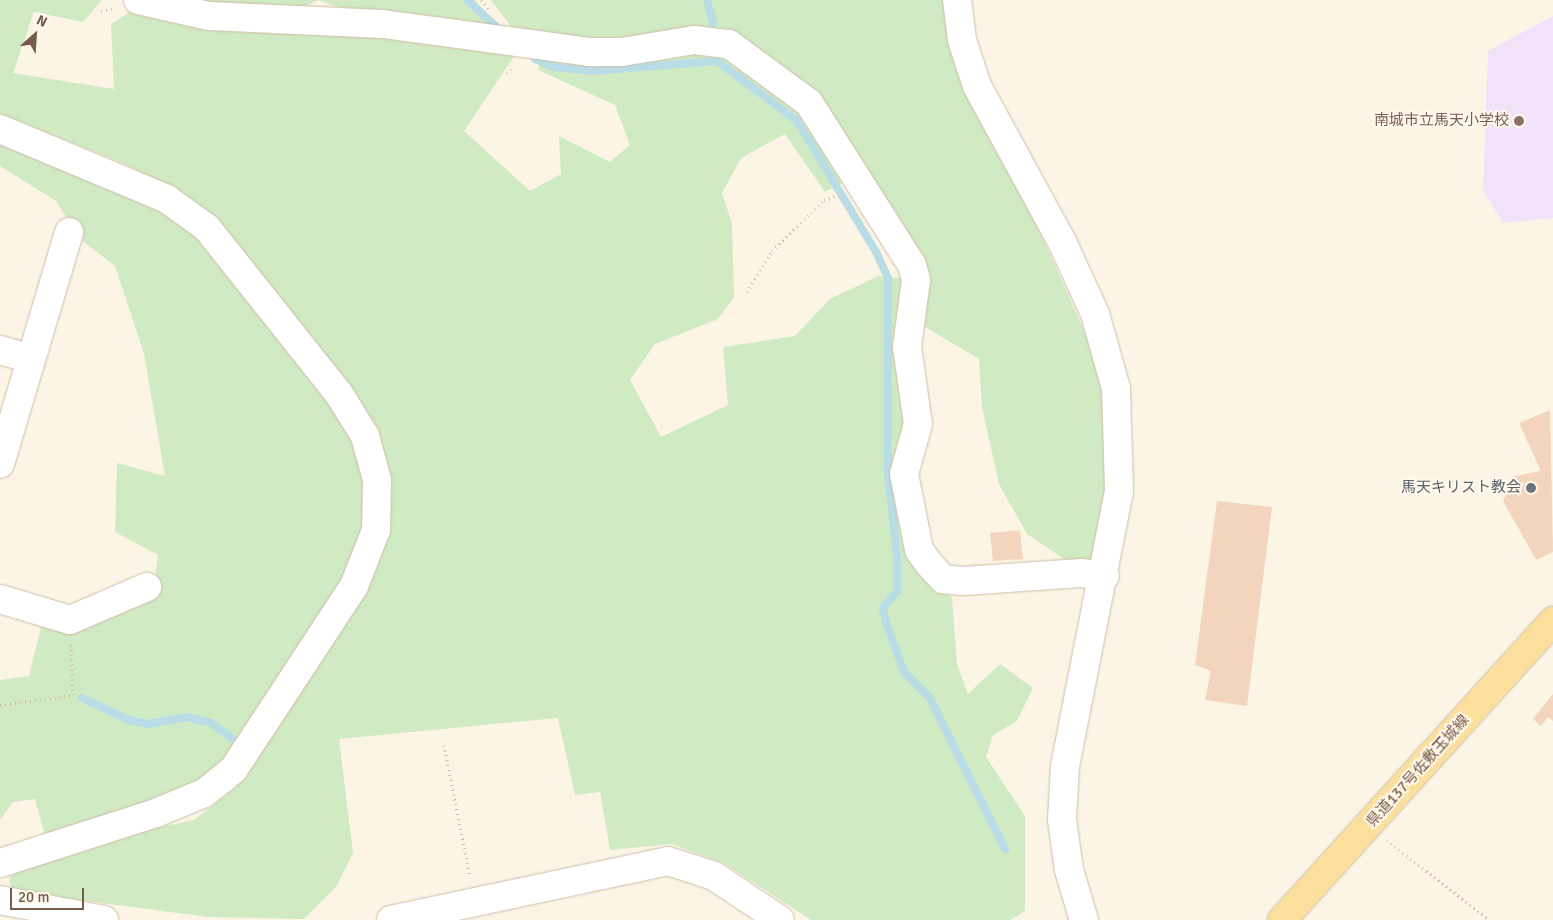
<!DOCTYPE html>
<meta charset="utf-8">
<style>
body{margin:0}
#map{position:relative;width:1553px;height:920px;overflow:hidden;background:#fcf5e5;font-family:Signika,"Noto Sans JP",sans-serif}
div>[style]{position:absolute}
.education>*{inset:0;background:#f2e2f9}
.green>*{inset:0;background:#d0eac3}
.stream>*{height:8px;margin:-4px;padding:0 4px;transform-origin:4px;border-radius:4px;background:#b9dde6}
.building>*{inset:0;background:#f2d5bc}
.path>*{height:3px;margin-top:-1.5px;transform-origin:0;background:repeating-linear-gradient(90deg,#d7b99f 0 1px,transparent 0 5px)}
.roads{filter:drop-shadow(0 0 1px #cebdab) drop-shadow(0 0 1px #cebdab)}
.minor>*{height:28px;margin:-14px;padding:0 14px;transform-origin:14px;border-radius:14px;background:#fff}
.major>*{height:28px;margin:-14px;padding:0 14px;transform-origin:14px;border-radius:14px;background:#fbdf9d}
.dots>*{width:14px;height:14px;translate:-50% -50%;box-sizing:border-box;border:2px solid #fff9ec;border-radius:50%}
span{translate:-50% -50%;white-space:nowrap;text-align:center;line-height:1.15;-webkit-text-stroke:4px #fff9ec;paint-order:stroke}
.education-label{font-size:15px;color:#785e54}
.right{translate:-100% -50%;text-align:right}
.worship-label{font-size:15px;color:#5b616d}
.street-label{font-size:15px;color:#765c4a}
.north{position:absolute;left:10px;top:10px;width:50px;height:50px;-webkit-text-stroke:4px #fff9ec;paint-order:stroke;rotate:26deg;font-size:14px;font-weight:700;line-height:20px;text-align:center;color:#765c4a}
.north::after{content:'';display:block;margin:auto;width:18px;height:22px;background:#765c4a;clip-path:polygon(50% 0,100% 100%,50% 72%,0 100%)}
.scale{position:absolute;left:10px;top:888px;width:74px;height:22px;box-sizing:border-box;border:2px solid #765c4a;border-top:0;padding-left:6px;font-size:15px;line-height:18px;white-space:nowrap;color:#765c4a;-webkit-text-stroke:4px #fff9ec;paint-order:stroke}
</style>
<div id="map">
<div class="education">
<div style="clip-path:polygon(1553px 16px,1553px 218px,1503px 223px,1483px 190px,1488px 51px)"></div>
</div>
<div class="green">
<div style="clip-path:polygon(0 0,102px 0,83px 22px,34px 12px,13px 73px,114px 89px,111px 24px,133px 10px,519px 49px,464px 131px,530px 191px,561px 174px,559px 136px,610px 162px,630px 145px,615px 105px,538px 70px,542px 56px,693px 48px,722px 54px,796px 107px,845px 182px,825px 192px,785px 134px,741px 158px,722px 193px,732px 223px,734px 297px,718px 319px,655px 344px,630px 380px,661px 437px,728px 405px,723px 347px,795px 336px,830px 299px,878px 276px,908px 279px,922px 576px,952px 597px,957px 664px,968px 694px,1000px 664px,1033px 688px,1017px 721px,993px 735px,986px 757px,1025px 816px,1025px 911px,1010px 920px,811px 920px,725px 864px,672px 844px,610px 850px,600px 792px,575px 795px,558px 718px,339px 739px,353px 853px,336px 887px,304px 919px,208px 917px,12px 891px,9px 878px,17px 870px,132px 833px,194px 820px,235px 788px,368px 587px,388px 482px,232px 241px,193px 201px,125px 164px,0 114px)"></div>
<div style="clip-path:polygon(165px 0,318px 0,289px 14px)"></div>
<div style="clip-path:polygon(318px 0,475px 0,503px 35px,350px 11px)"></div>
<div style="clip-path:polygon(491px 0,944px 0,952px 53px,1048px 250px,1083px 328px,1102px 385px,1108px 437px,1099px 563px,1070px 563px,1027px 534px,999px 484px,982px 407px,979px 359px,920px 324px,926px 269px,747px 46px,576px 42px,513px 29px)"></div>
<div style="clip-path:polygon(0 136px,157px 202px,198px 230px,356px 434px,371px 530px,348px 584px,231px 763px,204px 784px,47px 842px,35px 799px,13px 802px,0 820px,0 680px,29px 676px,42px 623px,153px 593px,158px 555px,115px 532px,117px 463px,165px 476px,144px 354px,115px 266px,80px 239px,56px 201px,0 166px)"></div>
</div>
<div class="stream">
<div style="left:467px;top:0;width:42px;rotate:42.1deg"></div>
<div style="left:707px;top:0;width:24px;rotate:75deg"></div>
<div style="left:535px;top:59px;width:20px;rotate:24deg"></div>
<div style="left:553px;top:67px;width:40px;rotate:5.7deg"></div>
<div style="left:593px;top:71px;width:124px;rotate:-4.6deg"></div>
<div style="left:717px;top:61px;width:100px;rotate:36.9deg"></div>
<div style="left:797px;top:121px;width:153px;rotate:58.9deg"></div>
<div style="left:876px;top:252px;width:29px;rotate:65deg"></div>
<div style="left:888px;top:278px;width:195px;rotate:90deg"></div>
<div style="left:888px;top:473px;width:84px;rotate:83.9deg"></div>
<div style="left:897px;top:557px;width:34px;rotate:90deg"></div>
<div style="left:897px;top:591px;width:22px;rotate:129deg"></div>
<div style="left:883px;top:608px;width:14px;rotate:78deg"></div>
<div style="left:886px;top:622px;width:53px;rotate:70.2deg"></div>
<div style="left:904px;top:672px;width:37px;rotate:45deg"></div>
<div style="left:930px;top:698px;width:169px;rotate:63.6deg"></div>
<div style="left:82px;top:698px;width:52px;rotate:25.1deg"></div>
<div style="left:129px;top:720px;width:19px;rotate:12deg"></div>
<div style="left:148px;top:724px;width:39px;rotate:-10deg"></div>
<div style="left:186px;top:717px;width:26px;rotate:13deg"></div>
<div style="left:211px;top:723px;width:26px;rotate:36deg"></div>
</div>
<div class="building">
<div style="clip-path:polygon(1550px 410px,1553px 552px,1536px 560px,1503px 501px,1515px 476px,1541px 471px,1519px 423px)"></div>
<div style="clip-path:polygon(1217px 501px,1272px 507px,1247px 706px,1205px 700px,1211px 671px,1195px 665px)"></div>
<div style="clip-path:polygon(1020px 530px,1023px 559px,993px 561px,990px 533px)"></div>
<div style="clip-path:polygon(1553px 694px,1553px 721px,1548px 717px,1541px 726px,1533px 719px)"></div>
</div>
<div class="path">
<div style="left:481px;top:0;width:15px;rotate:53deg"></div>
<div style="left:101px;top:11px;width:12px;rotate:-14deg"></div>
<div style="left:507px;top:73px;width:7px;rotate:-45deg"></div>
<div style="left:747px;top:292px;width:48px;rotate:-58.6deg"></div>
<div style="left:772px;top:251px;width:73px;rotate:-44.4deg"></div>
<div style="left:824px;top:200px;width:14px;rotate:-21deg"></div>
<div style="left:0;top:705px;width:74px;rotate:-7.8deg"></div>
<div style="left:73px;top:695px;width:52px;rotate:-92.2deg"></div>
<div style="left:444px;top:745px;width:134px;rotate:78.8deg"></div>
<div style="left:1387px;top:840px;width:130px;rotate:38.1deg"></div>
</div>
<div class="roads">
<div class="minor">
<div style="left:138px;top:0;width:73px;rotate:12.7deg"></div>
<div style="left:209px;top:16px;width:174px;rotate:2.6deg"></div>
<div style="left:383px;top:24px;width:208px;rotate:7.7deg"></div>
<div style="left:589px;top:52px;width:33px"></div>
<div style="left:622px;top:52px;width:73px;rotate:-9.5deg"></div>
<div style="left:694px;top:40px;width:35px;rotate:7deg"></div>
<div style="left:729px;top:44px;width:99px;rotate:36.4deg"></div>
<div style="left:809px;top:103px;width:192px;rotate:57.6deg"></div>
<div style="left:912px;top:265px;width:16px;rotate:75deg"></div>
<div style="left:916px;top:280px;width:68px;rotate:97.7deg"></div>
<div style="left:907px;top:347px;width:78px;rotate:81.9deg"></div>
<div style="left:918px;top:424px;width:52px;rotate:105.6deg"></div>
<div style="left:904px;top:474px;width:77px;rotate:78.8deg"></div>
<div style="left:919px;top:550px;width:17px;rotate:54deg"></div>
<div style="left:929px;top:564px;width:21px;rotate:47deg"></div>
<div style="left:943px;top:579px;width:20px;rotate:6deg"></div>
<div style="left:963px;top:581px;width:118px;rotate:-3.9deg"></div>
<div style="left:1081px;top:573px;width:24px;rotate:7deg"></div>
<div style="left:957px;top:0;width:40px;rotate:82.9deg"></div>
<div style="left:962px;top:40px;width:48px;rotate:71.9deg"></div>
<div style="left:977px;top:86px;width:180px;rotate:61.4deg"></div>
<div style="left:1063px;top:244px;width:77px;rotate:65.4deg"></div>
<div style="left:1095px;top:314px;width:77px;rotate:74.2deg"></div>
<div style="left:1116px;top:388px;width:103px;rotate:88.3deg"></div>
<div style="left:1119px;top:491px;width:280px;rotate:101.1deg"></div>
<div style="left:1065px;top:766px;width:53px;rotate:93.2deg"></div>
<div style="left:1062px;top:819px;width:51px;rotate:82.2deg"></div>
<div style="left:1069px;top:870px;width:52px;rotate:73.3deg"></div>
<div style="left:0;top:129px;width:181px;rotate:22.7deg"></div>
<div style="left:167px;top:199px;width:49px;rotate:35.9deg"></div>
<div style="left:207px;top:228px;width:212px;rotate:51.5deg"></div>
<div style="left:339px;top:394px;width:49px;rotate:58.2deg"></div>
<div style="left:365px;top:436px;width:46px;rotate:74.7deg"></div>
<div style="left:377px;top:480px;width:50px;rotate:91.1deg"></div>
<div style="left:376px;top:530px;width:60px;rotate:111.4deg"></div>
<div style="left:354px;top:586px;width:219px;rotate:123.3deg"></div>
<div style="left:234px;top:769px;width:38px;rotate:141deg"></div>
<div style="left:204px;top:793px;width:52px;rotate:157.4deg"></div>
<div style="left:156px;top:813px;width:164px;rotate:162.2deg"></div>
<div style="left:0;top:350px;width:32px;rotate:16deg"></div>
<div style="left:0;top:464px;width:242px;rotate:-73.4deg"></div>
<div style="left:0;top:599px;width:73px;rotate:16.7deg"></div>
<div style="left:70px;top:620px;width:84px;rotate:-23.2deg"></div>
<div style="left:0;top:900px;width:106px;rotate:10.9deg"></div>
<div style="left:391px;top:920px;width:283px;rotate:-12deg"></div>
<div style="left:668px;top:861px;width:48px;rotate:18.1deg"></div>
<div style="left:714px;top:876px;width:79px;rotate:33.7deg"></div>
</div>
<div class="major">
<div style="left:1282px;top:920px;width:404px;rotate:-47.8deg"></div>
</div>
</div>
<div class="dots">
<div style="left:1519px;top:121px;background:#8d6e63"></div>
<div style="left:1531px;top:488px;background:#6b7280"></div>
</div>
<div class="education-label">
<span class="right" style="left:1509px;top:121px">南城市立馬天小学校</span>
</div>
<div class="worship-label">
<span class="right" style="left:1521px;top:488px">馬天キリスト教会</span>
</div>
<div class="street-label">
<span style="left:1418px;top:771px;rotate:-48deg">県道137号佐敷玉城線</span>
</div>
<div class="north">N</div>
<div class="scale">20 m</div>
</div>
